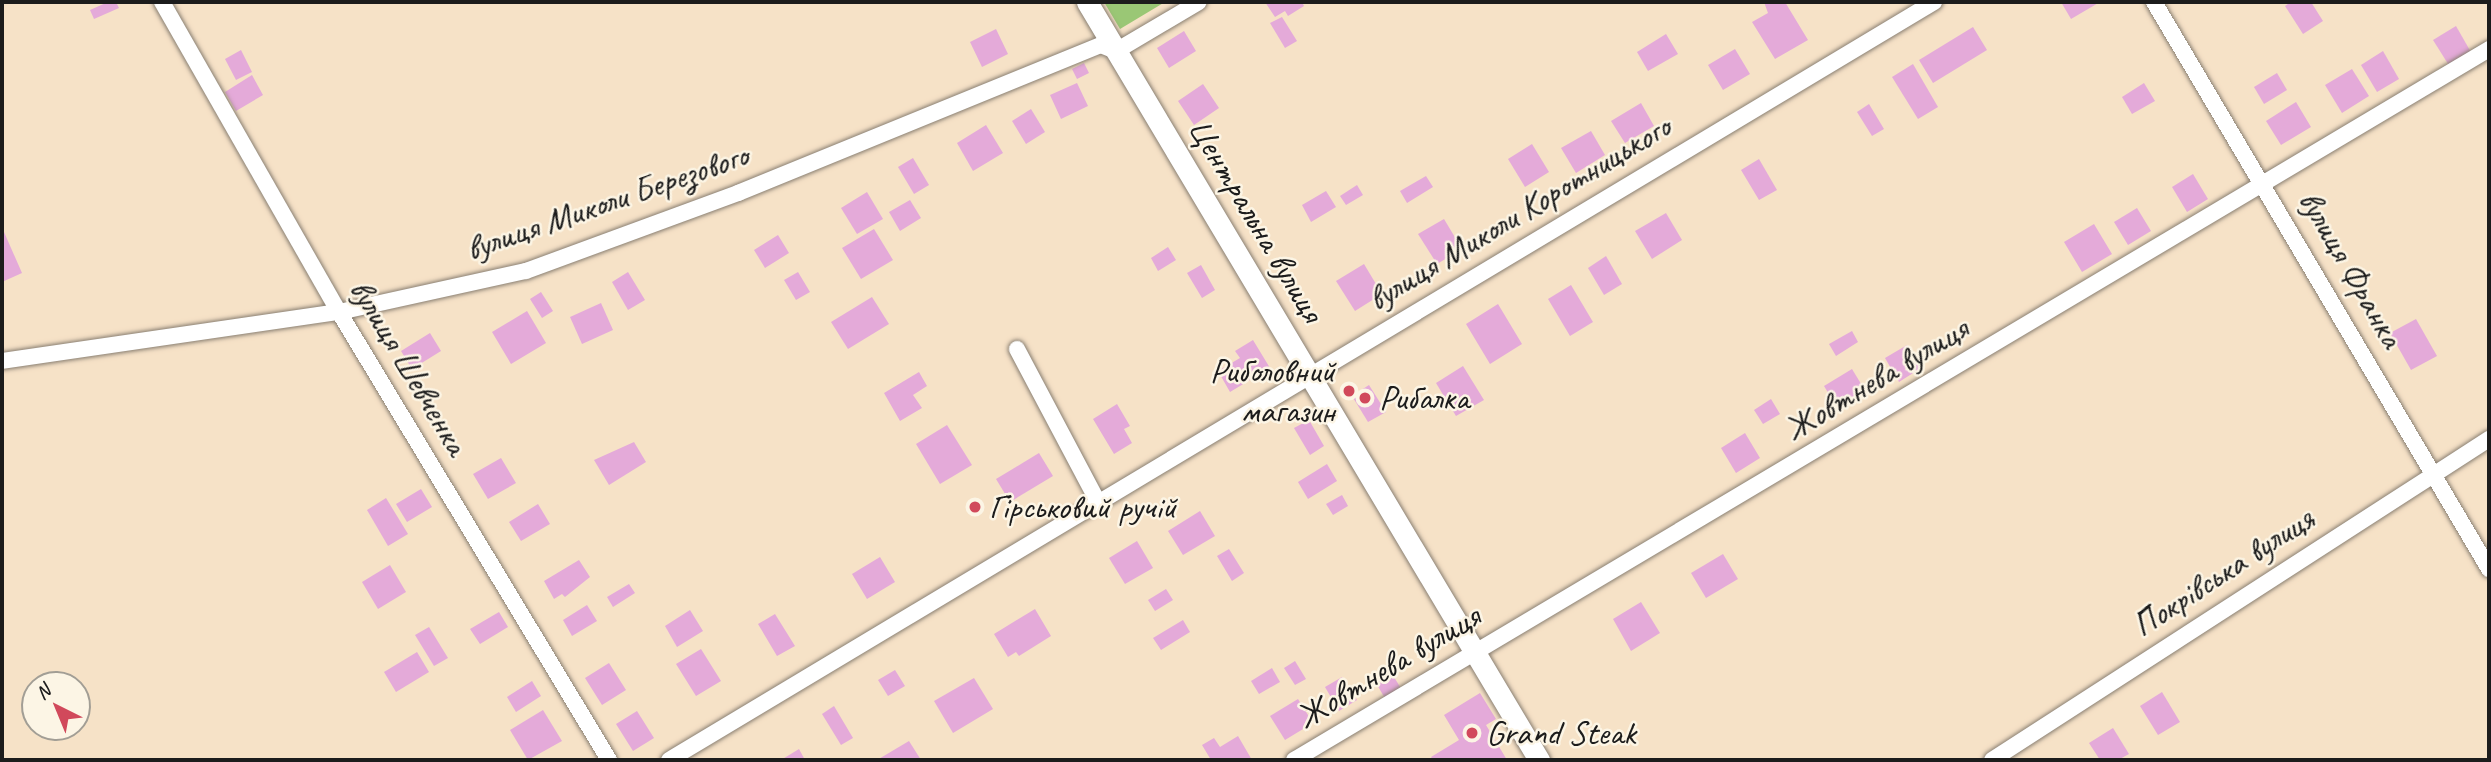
<!DOCTYPE html>
<meta charset="utf-8">
<style>
body{margin:0}
#map{position:relative;width:2491px;height:762px;overflow:hidden;background:#f6e2c7;font-family:Caveat,sans-serif}
div>[style]{position:absolute}
.green>*{inset:0;background:#9ac775}
.building>*{inset:0;background:#e4aad9}
.roads{filter:drop-shadow(0 0 2px #897f72) drop-shadow(0 0 2px #897f72)}
.street>*{height:16px;margin:-8px;padding:0 8px;transform-origin:8px;border-radius:8px;background:#fff}
.secondary>*{height:21px;margin:-10.5px;padding:0 10.5px;transform-origin:10.5px;border-radius:10.5px;background:#fff}
.dots>*{width:19px;height:19px;translate:-50% -50%;box-sizing:border-box;border:4px solid #fcf5e5;border-radius:50%}
span{translate:-50% -50%;white-space:nowrap;text-align:center;line-height:1.15;-webkit-text-stroke:5px #fcf5e5;paint-order:stroke}
.street-label{font-size:35px;color:#1c1c1c}
.poi-label{font-size:35px;color:#1c1c1c}
.right{translate:-100% -50%;text-align:right}
.left{translate:0 -50%;text-align:left}
.frame{position:absolute;inset:0;border:4px solid #1c1c1c;pointer-events:none}
.north{position:absolute;left:21px;top:671px;width:70px;height:70px;box-sizing:border-box;background:#fcf5e5;border:2px solid #a29e95;border-radius:50%;rotate:317deg;font-size:19px;font-weight:700;line-height:28px;text-align:center;color:#1c1c1c}
.north::after{content:'';display:block;margin:auto;width:24px;height:32px;background:#d1495b;clip-path:polygon(50% 0,100% 100%,50% 72%,0 100%)}
</style>
<div id="map">
<div class="green">
<div style="clip-path:polygon(1104px 2px,1165px 2px,1120px 29px)"></div>
</div>
<div class="building">
<div style="clip-path:polygon(108px 2px,116px 2px,119px 8px,94px 19px,90px 10px)"></div>
<div style="clip-path:polygon(1265px 2px,1302px 2px,1304px 6px,1288px 16px,1285px 11px,1275px 17px)"></div>
<div style="clip-path:polygon(1785px 2px,1808px 40px,1775px 59px,1752px 22px,1768px 13px,1764px 2px)"></div>
<div style="clip-path:polygon(2061px 2px,2100px 2px,2071px 19px)"></div>
<div style="clip-path:polygon(2291px 2px,2311px 2px,2323px 21px,2303px 34px,2285px 6px)"></div>
<div style="clip-path:polygon(1282px 17px,1297px 41px,1285px 48px,1270px 23px)"></div>
<div style="clip-path:polygon(2456px 26px,2472px 54px,2450px 67px,2433px 40px)"></div>
<div style="clip-path:polygon(1973px 27px,1987px 50px,1933px 83px,1919px 60px)"></div>
<div style="clip-path:polygon(996px 29px,1008px 54px,982px 67px,970px 42px)"></div>
<div style="clip-path:polygon(1184px 31px,1196px 51px,1169px 68px,1157px 48px)"></div>
<div style="clip-path:polygon(1666px 34px,1678px 54px,1648px 71px,1637px 52px)"></div>
<div style="clip-path:polygon(1735px 49px,1750px 74px,1723px 90px,1708px 65px)"></div>
<div style="clip-path:polygon(241px 50px,252px 72px,236px 80px,225px 59px)"></div>
<div style="clip-path:polygon(2383px 51px,2399px 79px,2377px 92px,2361px 65px)"></div>
<div style="clip-path:polygon(1084px 63px,1089px 73px,1077px 79px,1072px 69px)"></div>
<div style="clip-path:polygon(1913px 64px,1938px 107px,1918px 119px,1892px 77px)"></div>
<div style="clip-path:polygon(2352px 69px,2369px 96px,2342px 113px,2325px 85px)"></div>
<div style="clip-path:polygon(2277px 73px,2287px 90px,2264px 104px,2254px 87px)"></div>
<div style="clip-path:polygon(252px 75px,263px 95px,236px 111px,225px 92px)"></div>
<div style="clip-path:polygon(1077px 83px,1088px 106px,1061px 119px,1050px 95px)"></div>
<div style="clip-path:polygon(2144px 83px,2155px 101px,2132px 114px,2122px 97px)"></div>
<div style="clip-path:polygon(1203px 84px,1219px 108px,1194px 125px,1178px 101px)"></div>
<div style="clip-path:polygon(2296px 102px,2311px 127px,2281px 145px,2266px 121px)"></div>
<div style="clip-path:polygon(1641px 103px,1654px 126px,1625px 143px,1611px 121px)"></div>
<div style="clip-path:polygon(1869px 104px,1884px 129px,1872px 136px,1857px 112px)"></div>
<div style="clip-path:polygon(1031px 109px,1045px 132px,1026px 144px,1012px 121px)"></div>
<div style="clip-path:polygon(986px 125px,1003px 153px,973px 171px,957px 143px)"></div>
<div style="clip-path:polygon(1591px 131px,1605px 155px,1576px 173px,1561px 148px)"></div>
<div style="clip-path:polygon(1532px 144px,1549px 172px,1525px 187px,1508px 159px)"></div>
<div style="clip-path:polygon(913px 158px,929px 185px,914px 194px,898px 167px)"></div>
<div style="clip-path:polygon(1759px 159px,1777px 190px,1759px 200px,1741px 170px)"></div>
<div style="clip-path:polygon(2193px 174px,2208px 199px,2187px 212px,2172px 187px)"></div>
<div style="clip-path:polygon(1426px 176px,1433px 187px,1407px 203px,1400px 191px)"></div>
<div style="clip-path:polygon(1357px 185px,1363px 195px,1346px 205px,1340px 196px)"></div>
<div style="clip-path:polygon(1326px 191px,1336px 207px,1311px 222px,1302px 205px)"></div>
<div style="clip-path:polygon(867px 192px,883px 219px,857px 234px,841px 208px)"></div>
<div style="clip-path:polygon(910px 200px,921px 218px,900px 231px,889px 212px)"></div>
<div style="clip-path:polygon(2137px 208px,2151px 231px,2128px 245px,2114px 222px)"></div>
<div style="clip-path:polygon(1666px 213px,1682px 240px,1652px 259px,1635px 231px)"></div>
<div style="clip-path:polygon(1444px 219px,1462px 249px,1437px 264px,1418px 234px)"></div>
<div style="clip-path:polygon(2094px 224px,2112px 254px,2082px 272px,2064px 242px)"></div>
<div style="clip-path:polygon(874px 229px,893px 260px,861px 279px,842px 248px)"></div>
<div style="clip-path:polygon(4px 232px,22px 273px,2px 282px,2px 233px)"></div>
<div style="clip-path:polygon(778px 235px,789px 253px,765px 268px,754px 250px)"></div>
<div style="clip-path:polygon(1168px 247px,1176px 260px,1158px 271px,1151px 258px)"></div>
<div style="clip-path:polygon(1606px 256px,1622px 284px,1604px 295px,1588px 268px)"></div>
<div style="clip-path:polygon(1364px 264px,1382px 294px,1355px 311px,1336px 281px)"></div>
<div style="clip-path:polygon(1201px 265px,1215px 290px,1202px 298px,1187px 273px)"></div>
<div style="clip-path:polygon(628px 272px,645px 300px,628px 310px,612px 282px)"></div>
<div style="clip-path:polygon(798px 272px,810px 292px,796px 300px,784px 280px)"></div>
<div style="clip-path:polygon(1571px 285px,1593px 322px,1570px 336px,1548px 299px)"></div>
<div style="clip-path:polygon(541px 292px,553px 311px,542px 318px,530px 299px)"></div>
<div style="clip-path:polygon(872px 297px,889px 324px,848px 349px,831px 322px)"></div>
<div style="clip-path:polygon(601px 303px,613px 330px,582px 344px,570px 317px)"></div>
<div style="clip-path:polygon(1498px 304px,1522px 344px,1490px 364px,1466px 324px)"></div>
<div style="clip-path:polygon(527px 311px,546px 343px,511px 364px,492px 332px)"></div>
<div style="clip-path:polygon(2416px 319px,2437px 356px,2411px 370px,2390px 333px)"></div>
<div style="clip-path:polygon(1852px 331px,1858px 342px,1836px 356px,1829px 344px)"></div>
<div style="clip-path:polygon(430px 333px,441px 351px,412px 369px,401px 351px)"></div>
<div style="clip-path:polygon(1253px 340px,1270px 368px,1230px 392px,1218px 371px,1240px 358px,1235px 351px)"></div>
<div style="clip-path:polygon(1907px 345px,1921px 368px,1899px 382px,1885px 358px)"></div>
<div style="clip-path:polygon(1463px 366px,1484px 400px,1456px 416px,1436px 383px)"></div>
<div style="clip-path:polygon(1852px 369px,1866px 392px,1838px 409px,1824px 386px)"></div>
<div style="clip-path:polygon(919px 372px,927px 386px,913px 395px,922px 408px,900px 421px,884px 393px)"></div>
<div style="clip-path:polygon(1369px 385px,1386px 412px,1368px 422px,1352px 396px)"></div>
<div style="clip-path:polygon(1771px 399px,1780px 414px,1763px 424px,1754px 410px)"></div>
<div style="clip-path:polygon(1117px 404px,1130px 426px,1124px 429px,1132px 443px,1114px 454px,1093px 419px)"></div>
<div style="clip-path:polygon(1309px 420px,1324px 446px,1310px 455px,1294px 428px)"></div>
<div style="clip-path:polygon(947px 425px,972px 465px,940px 484px,916px 444px)"></div>
<div style="clip-path:polygon(1745px 433px,1760px 458px,1736px 473px,1721px 448px)"></div>
<div style="clip-path:polygon(634px 442px,646px 462px,609px 485px,594px 460px)"></div>
<div style="clip-path:polygon(1039px 453px,1053px 476px,1010px 502px,996px 479px)"></div>
<div style="clip-path:polygon(501px 458px,516px 483px,488px 499px,473px 474px)"></div>
<div style="clip-path:polygon(1327px 464px,1337px 481px,1308px 499px,1298px 482px)"></div>
<div style="clip-path:polygon(421px 489px,432px 507px,407px 522px,396px 504px)"></div>
<div style="clip-path:polygon(1342px 495px,1348px 506px,1333px 515px,1326px 504px)"></div>
<div style="clip-path:polygon(386px 498px,408px 534px,388px 546px,367px 510px)"></div>
<div style="clip-path:polygon(538px 504px,550px 524px,521px 541px,509px 522px)"></div>
<div style="clip-path:polygon(1200px 511px,1215px 536px,1183px 555px,1168px 531px)"></div>
<div style="clip-path:polygon(1137px 541px,1153px 568px,1125px 584px,1109px 558px)"></div>
<div style="clip-path:polygon(1229px 549px,1244px 573px,1232px 581px,1217px 556px)"></div>
<div style="clip-path:polygon(1723px 554px,1738px 579px,1706px 598px,1691px 573px)"></div>
<div style="clip-path:polygon(880px 557px,895px 582px,867px 599px,852px 574px)"></div>
<div style="clip-path:polygon(579px 560px,590px 577px,565px 597px,562px 594px,554px 599px,544px 581px)"></div>
<div style="clip-path:polygon(390px 565px,406px 592px,378px 609px,362px 582px)"></div>
<div style="clip-path:polygon(629px 584px,635px 593px,613px 607px,607px 597px)"></div>
<div style="clip-path:polygon(1166px 589px,1173px 600px,1155px 611px,1148px 600px)"></div>
<div style="clip-path:polygon(1641px 602px,1660px 633px,1631px 651px,1613px 619px)"></div>
<div style="clip-path:polygon(587px 605px,597px 621px,572px 636px,563px 620px)"></div>
<div style="clip-path:polygon(1035px 609px,1051px 636px,1019px 656px,1016px 652px,1008px 657px,994px 634px)"></div>
<div style="clip-path:polygon(690px 610px,703px 631px,677px 647px,665px 626px)"></div>
<div style="clip-path:polygon(499px 612px,508px 627px,480px 644px,470px 629px)"></div>
<div style="clip-path:polygon(775px 614px,795px 646px,777px 656px,758px 624px)"></div>
<div style="clip-path:polygon(1183px 620px,1190px 632px,1161px 650px,1153px 638px)"></div>
<div style="clip-path:polygon(429px 627px,448px 658px,434px 666px,415px 635px)"></div>
<div style="clip-path:polygon(701px 649px,721px 681px,696px 696px,676px 664px)"></div>
<div style="clip-path:polygon(417px 652px,429px 672px,396px 692px,384px 672px)"></div>
<div style="clip-path:polygon(1295px 661px,1306px 679px,1295px 685px,1284px 668px)"></div>
<div style="clip-path:polygon(609px 663px,626px 690px,602px 705px,585px 678px)"></div>
<div style="clip-path:polygon(1272px 668px,1280px 682px,1259px 694px,1251px 681px)"></div>
<div style="clip-path:polygon(1389px 669px,1402px 690px,1386px 700px,1373px 678px)"></div>
<div style="clip-path:polygon(895px 670px,905px 686px,888px 696px,878px 680px)"></div>
<div style="clip-path:polygon(1342px 677px,1357px 700px,1339px 711px,1325px 687px)"></div>
<div style="clip-path:polygon(974px 678px,993px 709px,953px 733px,934px 701px)"></div>
<div style="clip-path:polygon(532px 681px,541px 696px,516px 712px,507px 697px)"></div>
<div style="clip-path:polygon(2162px 692px,2180px 722px,2158px 735px,2140px 706px)"></div>
<div style="clip-path:polygon(1480px 693px,1496px 719px,1486px 725px,1507px 760px,1433px 760px,1431px 757px,1459px 740px,1444px 715px)"></div>
<div style="clip-path:polygon(1298px 699px,1313px 723px,1285px 740px,1270px 716px)"></div>
<div style="clip-path:polygon(834px 706px,853px 738px,841px 745px,822px 714px)"></div>
<div style="clip-path:polygon(543px 710px,562px 741px,528px 760px,510px 730px)"></div>
<div style="clip-path:polygon(637px 711px,654px 738px,633px 751px,616px 724px)"></div>
<div style="clip-path:polygon(2113px 728px,2129px 754px,2118px 760px,2100px 760px,2089px 743px)"></div>
<div style="clip-path:polygon(1238px 736px,1252px 760px,1211px 760px,1202px 745px,1214px 738px,1220px 747px)"></div>
<div style="clip-path:polygon(909px 741px,921px 760px,877px 760px)"></div>
<div style="clip-path:polygon(799px 749px,805px 760px,781px 760px)"></div>
</div>
<div class="roads">
<div class="street">
<div style="left:162px;top:2px;width:357px;rotate:60.3deg"></div>
<div style="left:339px;top:312px;width:523px;rotate:58.92deg"></div>
<div style="left:2154px;top:2px;width:659px;rotate:59.42deg"></div>
<div style="left:1017px;top:349px;width:173px;rotate:62.1deg"></div>
<div style="left:2px;top:361px;width:341px;rotate:-8.3deg"></div>
<div style="left:339px;top:312px;width:191px;rotate:-12.4deg"></div>
<div style="left:526px;top:271px;width:226px;rotate:-20.2deg"></div>
<div style="left:738px;top:193px;width:392px;rotate:-22.2deg"></div>
<div style="left:1101px;top:45px;width:16px;rotate:22deg"></div>
<div style="left:1116px;top:51px;width:96px;rotate:-30.6deg"></div>
<div style="left:669px;top:760px;width:1475px;rotate:-30.93deg"></div>
<div style="left:1294px;top:760px;width:1391px;rotate:-30.75deg"></div>
<div style="left:1992px;top:760px;width:592px;rotate:-32.86deg"></div>
</div>
<div class="secondary">
<div style="left:1087px;top:2px;width:883px;rotate:59.19deg"></div>
</div>
</div>
<div class="dots">
<div style="left:1349px;top:391px;background:#d1495b"></div>
<div style="left:1365px;top:398px;background:#d1495b"></div>
<div style="left:975px;top:507px;background:#d1495b"></div>
<div style="left:1472px;top:733px;background:#d1495b"></div>
</div>
<div class="street-label">
<span style="left:607px;top:202px;rotate:-19deg">вулиця Миколи Березового</span>
<span style="left:1519px;top:213px;rotate:-31deg">вулиця Миколи Коротницького</span>
<span style="left:1256px;top:220px;rotate:59deg">Центральна вулиця</span>
<span style="left:2351px;top:269px;rotate:60deg">вулиця Франка</span>
<span style="left:409px;top:367px;rotate:59deg">вулиця Шевченка</span>
<span style="left:1876px;top:379px;rotate:-31deg">Жовтнева вулиця</span>
<span style="left:2223px;top:572px;rotate:-33deg">Покрівська вулиця</span>
<span style="left:1388px;top:667px;rotate:-31deg">Жовтнева вулиця</span>
</div>
<div class="poi-label">
<span class="right" style="left:1335px;top:391px">Риболовний<br>магазин</span>
<span class="left" style="left:1379px;top:398px">Рибалка</span>
<span class="left" style="left:989px;top:507px">Гірськовий ручій</span>
<span class="left" style="left:1486px;top:733px">Grand Steak</span>
</div>
<div class="frame"></div>
<div class="north">N</div>
</div>
